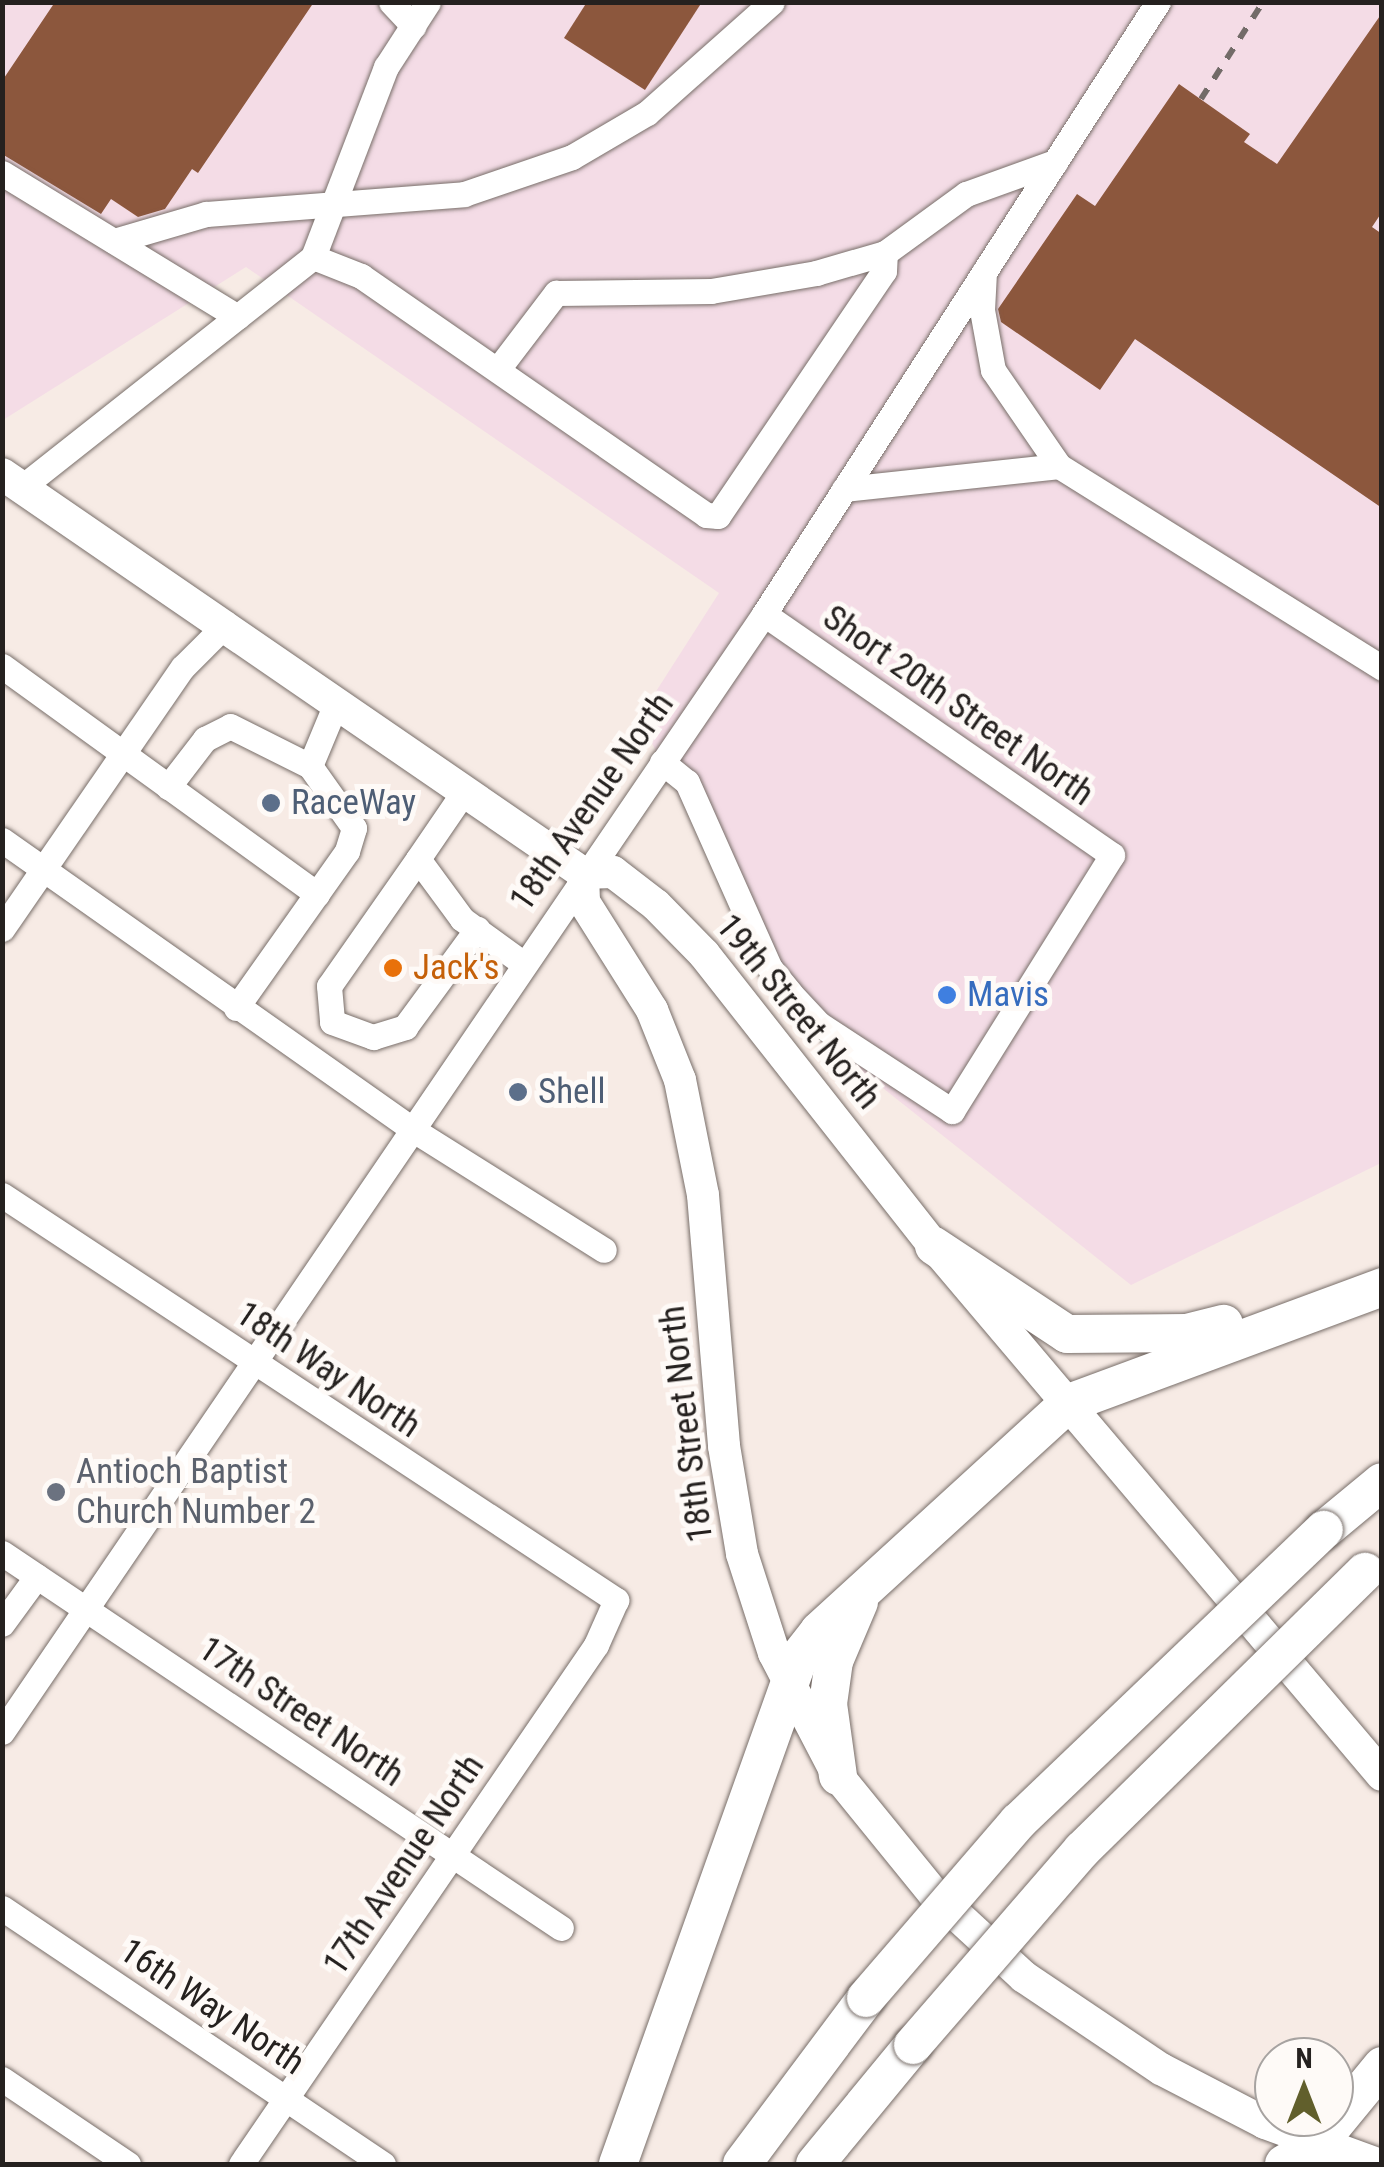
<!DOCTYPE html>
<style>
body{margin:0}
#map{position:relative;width:1384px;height:2167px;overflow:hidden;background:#f7ebe5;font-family:"Roboto Condensed",sans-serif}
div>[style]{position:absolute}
.industrial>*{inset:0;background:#f4dce6}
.building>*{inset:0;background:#8c573d}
.roads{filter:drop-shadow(0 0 2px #786e69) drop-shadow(0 0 2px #786e69)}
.minor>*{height:25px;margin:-12.5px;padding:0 12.5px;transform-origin:12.5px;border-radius:12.5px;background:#fff}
.major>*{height:32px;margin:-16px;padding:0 16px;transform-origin:16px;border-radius:16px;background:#fff}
.highway>*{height:38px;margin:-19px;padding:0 19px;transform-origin:19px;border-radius:19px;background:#fff}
.rail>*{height:6px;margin-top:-3px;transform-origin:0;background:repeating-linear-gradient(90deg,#726b68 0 12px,transparent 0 24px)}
.bridges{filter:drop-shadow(0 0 2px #786e69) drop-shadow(0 0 2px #786e69)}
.highway-bridge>*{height:38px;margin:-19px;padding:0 19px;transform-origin:19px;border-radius:19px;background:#fff}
.dots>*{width:28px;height:28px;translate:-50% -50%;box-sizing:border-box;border:5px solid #fefaf7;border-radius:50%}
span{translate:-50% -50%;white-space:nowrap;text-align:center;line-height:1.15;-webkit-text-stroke:10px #fefaf7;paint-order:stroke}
.street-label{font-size:35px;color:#25211f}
.service-label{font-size:35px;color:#4e5e75}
.left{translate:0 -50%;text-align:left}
.food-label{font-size:35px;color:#c56008}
.shop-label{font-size:35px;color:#366cbe}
.worship-label{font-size:35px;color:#5b616d}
.frame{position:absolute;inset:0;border:5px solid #25211f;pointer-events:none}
.north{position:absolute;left:1254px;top:2037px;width:100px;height:100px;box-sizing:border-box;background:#fefaf7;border:2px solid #a7a3a1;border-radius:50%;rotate:0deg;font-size:28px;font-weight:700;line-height:40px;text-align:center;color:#25211f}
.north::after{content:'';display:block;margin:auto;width:35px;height:45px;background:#615f2c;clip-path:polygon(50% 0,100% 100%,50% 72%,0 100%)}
</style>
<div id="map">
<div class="industrial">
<div style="clip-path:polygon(3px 3px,1381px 3px,1381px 1163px,1131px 1285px,792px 1016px,639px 718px,719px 593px,246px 267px,3px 420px)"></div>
</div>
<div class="building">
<div style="clip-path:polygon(55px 2px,314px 2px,198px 173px,192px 169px,165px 209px,138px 217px,111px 199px,101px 214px,2px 154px,2px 81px)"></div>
<div style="clip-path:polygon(587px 2px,702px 2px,645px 90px,564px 38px)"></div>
<div style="clip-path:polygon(1382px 13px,1382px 212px,1372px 227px,1382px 234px,1382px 508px,1135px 339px,1100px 390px,1001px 322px,998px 309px,1077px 194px,1095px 206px,1179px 84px,1250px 134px,1244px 142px,1277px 164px)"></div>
</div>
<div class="roads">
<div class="minor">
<div style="left:391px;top:2px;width:33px;rotate:47deg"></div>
<div style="left:2px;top:173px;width:276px;rotate:31.4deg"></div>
<div style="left:114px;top:241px;width:96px;rotate:-16.4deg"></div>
<div style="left:206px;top:214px;width:259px;rotate:-4.4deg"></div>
<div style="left:464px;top:194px;width:114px;rotate:-18.9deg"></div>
<div style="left:572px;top:157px;width:87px;rotate:-30.4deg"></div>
<div style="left:647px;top:113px;width:167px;rotate:-41.6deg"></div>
<div style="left:313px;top:257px;width:52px;rotate:21.6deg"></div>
<div style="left:361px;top:276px;width:420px;rotate:34.7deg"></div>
<div style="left:706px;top:515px;width:12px;rotate:5deg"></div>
<div style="left:718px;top:516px;width:296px;rotate:-55.9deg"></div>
<div style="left:884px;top:271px;width:18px;rotate:-87deg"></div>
<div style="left:984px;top:272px;width:38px;rotate:93deg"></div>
<div style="left:982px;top:310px;width:61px;rotate:79.6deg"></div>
<div style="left:993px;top:370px;width:116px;rotate:55.5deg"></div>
<div style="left:498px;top:369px;width:96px;rotate:-52.7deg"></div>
<div style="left:556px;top:293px;width:155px;rotate:-0.7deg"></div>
<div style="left:711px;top:291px;width:107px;rotate:-9.7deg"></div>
<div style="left:816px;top:273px;width:72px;rotate:-16.2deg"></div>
<div style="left:885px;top:253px;width:100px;rotate:-36.1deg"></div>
<div style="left:966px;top:194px;width:95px;rotate:-19.8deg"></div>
<div style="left:22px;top:487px;width:371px;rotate:-38.3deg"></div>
<div style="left:313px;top:257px;width:204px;rotate:-69deg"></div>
<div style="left:386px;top:67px;width:77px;rotate:-57.1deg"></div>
<div style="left:844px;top:489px;width:216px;rotate:-6.1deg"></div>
<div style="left:1059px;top:466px;width:381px;rotate:32deg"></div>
<div style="left:2px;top:666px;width:389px;rotate:35.9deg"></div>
<div style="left:662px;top:762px;width:32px;rotate:39deg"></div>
<div style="left:687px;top:782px;width:204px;rotate:66deg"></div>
<div style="left:770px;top:968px;width:32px;rotate:51deg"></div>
<div style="left:790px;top:993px;width:42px;rotate:46.9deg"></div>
<div style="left:819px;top:1024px;width:159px;rotate:33.2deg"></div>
<div style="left:952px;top:1111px;width:302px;rotate:-58deg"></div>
<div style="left:1112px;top:855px;width:423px;rotate:-145.3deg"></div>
<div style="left:168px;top:787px;width:61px;rotate:-52.4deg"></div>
<div style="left:205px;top:739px;width:28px;rotate:-27deg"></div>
<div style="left:230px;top:726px;width:89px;rotate:26.6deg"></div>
<div style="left:465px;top:790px;width:83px;rotate:124.3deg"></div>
<div style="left:418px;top:859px;width:74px;rotate:53.7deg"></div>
<div style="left:462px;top:919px;width:77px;rotate:36deg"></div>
<div style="left:2px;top:840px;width:505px;rotate:35.17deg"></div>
<div style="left:415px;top:1131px;width:223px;rotate:32.2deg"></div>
<div style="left:418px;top:859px;width:155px;rotate:125deg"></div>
<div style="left:329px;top:986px;width:36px;rotate:85deg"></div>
<div style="left:332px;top:1022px;width:44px;rotate:20.1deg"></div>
<div style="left:373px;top:1037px;width:34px;rotate:-17deg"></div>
<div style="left:405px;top:1027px;width:122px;rotate:-53.7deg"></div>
<div style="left:2px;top:929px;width:318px;rotate:-55.4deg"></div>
<div style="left:183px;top:667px;width:61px;rotate:-45deg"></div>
<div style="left:236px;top:1008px;width:192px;rotate:-54.7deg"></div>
<div style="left:347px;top:851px;width:24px;rotate:-73deg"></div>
<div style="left:354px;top:828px;width:76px;rotate:-125.4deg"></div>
<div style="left:310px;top:766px;width:70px;rotate:-67.4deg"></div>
<div style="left:2px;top:1195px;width:736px;rotate:33.41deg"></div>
<div style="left:616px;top:1600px;width:49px;rotate:114deg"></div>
<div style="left:596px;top:1645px;width:629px;rotate:124.37deg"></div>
<div style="left:2px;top:1553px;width:673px;rotate:33.86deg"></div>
<div style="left:2px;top:1624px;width:59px;rotate:-53.9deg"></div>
<div style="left:2px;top:1732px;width:1353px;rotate:-55.72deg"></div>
<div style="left:764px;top:614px;width:728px;rotate:-57.23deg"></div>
<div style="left:2px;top:1908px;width:459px;rotate:33.9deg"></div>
<div style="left:2px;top:2079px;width:152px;rotate:34deg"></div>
</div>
<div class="major">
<div style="left:2px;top:474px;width:705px;rotate:34.48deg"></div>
<div style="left:583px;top:873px;width:30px;rotate:-2deg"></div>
<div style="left:613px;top:872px;width:54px;rotate:37.5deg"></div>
<div style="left:656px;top:905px;width:69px;rotate:45.6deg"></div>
<div style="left:704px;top:954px;width:372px;rotate:51.8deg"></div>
<div style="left:934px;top:1246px;width:693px;rotate:49.74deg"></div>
<div style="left:583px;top:873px;width:29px;rotate:88deg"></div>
<div style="left:584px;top:902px;width:128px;rotate:57.8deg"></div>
<div style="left:652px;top:1010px;width:75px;rotate:68.2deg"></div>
<div style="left:680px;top:1080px;width:117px;rotate:78.7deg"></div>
<div style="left:703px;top:1195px;width:252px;rotate:85.2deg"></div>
<div style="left:724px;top:1446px;width:109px;rotate:80.5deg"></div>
<div style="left:742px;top:1554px;width:104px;rotate:72.1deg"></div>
<div style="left:774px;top:1653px;width:139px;rotate:62.5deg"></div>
<div style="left:838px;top:1776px;width:152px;rotate:50.9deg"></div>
<div style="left:934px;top:1894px;width:122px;rotate:42.7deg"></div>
<div style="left:1024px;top:1977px;width:165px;rotate:33.9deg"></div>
<div style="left:1161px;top:2069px;width:117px;rotate:27.4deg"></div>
<div style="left:1265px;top:2123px;width:119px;rotate:20.1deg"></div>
</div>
<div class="highway">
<div style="left:934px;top:1246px;width:159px;rotate:33.5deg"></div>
<div style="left:1067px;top:1334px;width:120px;rotate:-0.5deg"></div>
<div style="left:1187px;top:1333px;width:38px;rotate:-14deg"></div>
<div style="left:1324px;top:1530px;width:75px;rotate:-39.6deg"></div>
<div style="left:838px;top:1776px;width:73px;rotate:-97.9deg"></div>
<div style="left:828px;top:1704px;width:43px;rotate:-82.1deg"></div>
<div style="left:834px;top:1661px;width:64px;rotate:-67deg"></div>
<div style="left:618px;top:2164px;width:538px;rotate:-70.35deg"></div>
<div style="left:799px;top:1657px;width:33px;rotate:-52deg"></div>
<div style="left:819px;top:1631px;width:338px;rotate:-42.4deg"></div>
<div style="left:1069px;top:1403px;width:334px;rotate:-20.3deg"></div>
<div style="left:742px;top:2164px;width:207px;rotate:-53.2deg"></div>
<div style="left:815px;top:2164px;width:154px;rotate:-50.5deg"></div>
<div style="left:1284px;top:2164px;width:39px;rotate:-30deg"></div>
<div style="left:1318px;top:2144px;width:101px;rotate:-50.6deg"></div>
</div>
</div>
<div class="rail">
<div style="left:1201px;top:99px;width:115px;rotate:-57.4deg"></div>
</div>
<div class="bridges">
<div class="highway-bridge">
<div style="left:866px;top:1998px;width:233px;rotate:-49.2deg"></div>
<div style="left:1018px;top:1822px;width:423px;rotate:-43.7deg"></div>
<div style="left:913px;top:2045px;width:258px;rotate:-49.1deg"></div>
<div style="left:1082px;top:1850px;width:397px;rotate:-44.5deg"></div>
</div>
</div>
<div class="dots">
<div style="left:271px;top:803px;background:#5c6f8a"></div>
<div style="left:393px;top:968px;background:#e8710a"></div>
<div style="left:947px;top:995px;background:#3f7fe0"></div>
<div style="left:518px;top:1092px;background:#5c6f8a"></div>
<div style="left:56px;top:1492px;background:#6b7280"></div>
</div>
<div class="street-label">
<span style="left:958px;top:706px;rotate:35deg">Short 20th Street North</span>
<span style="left:592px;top:802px;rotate:-55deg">18th Avenue North</span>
<span style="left:798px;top:1012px;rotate:51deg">19th Street North</span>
<span style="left:328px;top:1370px;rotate:34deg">18th Way North</span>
<span style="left:687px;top:1424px;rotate:-97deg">18th Street North</span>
<span style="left:301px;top:1712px;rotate:34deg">17th Street North</span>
<span style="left:404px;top:1865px;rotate:-56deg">17th Avenue North</span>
<span style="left:212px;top:2007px;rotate:34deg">16th Way North</span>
</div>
<div class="service-label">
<span class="left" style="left:291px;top:803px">RaceWay</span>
<span class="left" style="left:538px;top:1092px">Shell</span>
</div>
<div class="food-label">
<span class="left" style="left:413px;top:968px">Jack's</span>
</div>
<div class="shop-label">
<span class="left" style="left:967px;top:995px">Mavis</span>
</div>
<div class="worship-label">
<span class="left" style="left:76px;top:1492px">Antioch Baptist<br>Church Number 2</span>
</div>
<div class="frame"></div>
<div class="north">N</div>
</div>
